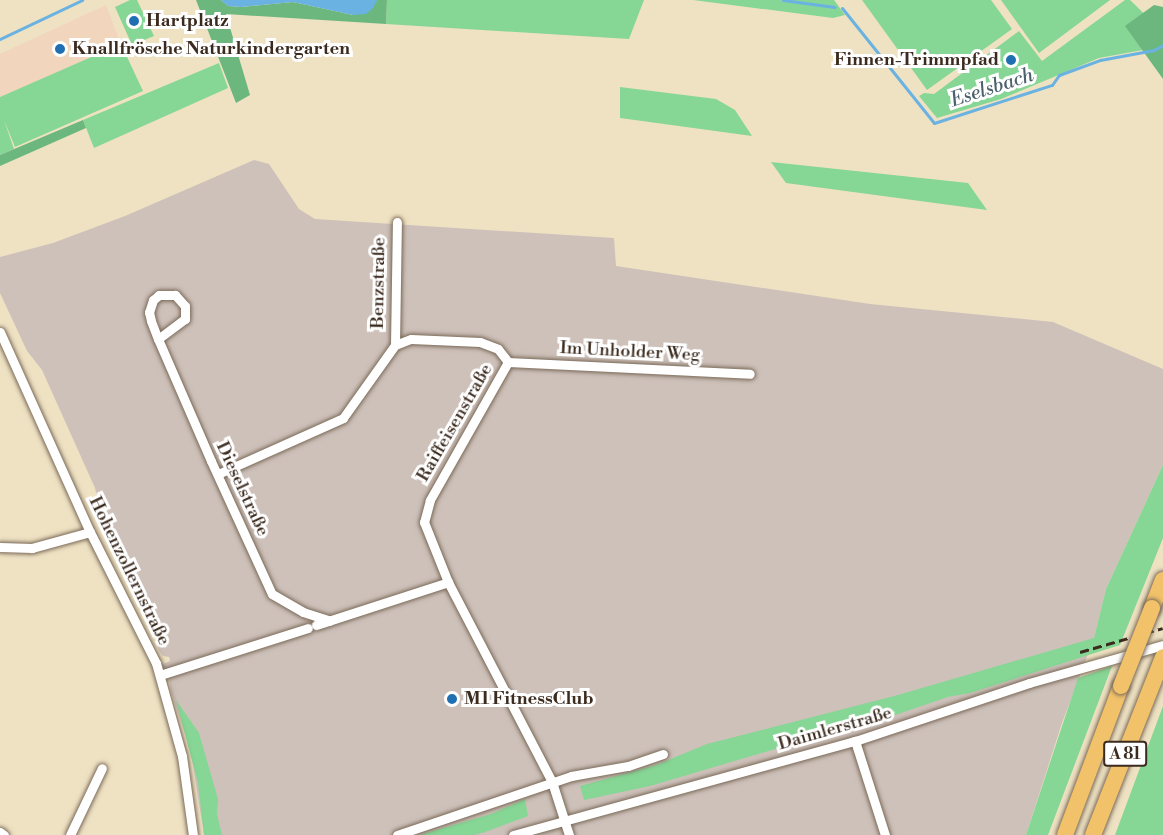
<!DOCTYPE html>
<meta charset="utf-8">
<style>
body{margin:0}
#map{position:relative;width:1163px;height:835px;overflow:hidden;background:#efe2c3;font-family:"Libre Bodoni",serif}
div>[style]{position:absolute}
.built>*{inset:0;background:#f1d5bd}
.industrial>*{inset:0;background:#cec1ba}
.green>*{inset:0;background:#86d695}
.forest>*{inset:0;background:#6cb77e}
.water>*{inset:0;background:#69b2e1}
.stream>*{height:3px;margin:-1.5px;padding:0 1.5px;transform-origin:1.5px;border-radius:1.5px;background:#69b2e1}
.roads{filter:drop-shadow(0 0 2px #7a6a58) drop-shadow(0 0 2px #7a6a58)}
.street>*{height:9px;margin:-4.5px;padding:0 4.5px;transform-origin:4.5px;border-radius:4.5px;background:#fff}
.highway>*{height:16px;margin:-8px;padding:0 8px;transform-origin:8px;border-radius:8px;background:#f2c26a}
.rail>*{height:3px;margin-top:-1.5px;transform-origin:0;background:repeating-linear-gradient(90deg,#3b2a1e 0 9px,transparent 0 13.5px)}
.bridges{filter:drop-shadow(0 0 2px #7a6a58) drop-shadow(0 0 2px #7a6a58)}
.highway-bridge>*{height:16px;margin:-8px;padding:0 8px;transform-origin:8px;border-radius:8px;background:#f2c26a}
.dots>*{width:16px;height:16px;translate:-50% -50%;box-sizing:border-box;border:3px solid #fff;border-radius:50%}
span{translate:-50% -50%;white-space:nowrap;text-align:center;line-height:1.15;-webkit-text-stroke:6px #fff;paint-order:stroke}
.shield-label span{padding:2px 4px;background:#fff;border:2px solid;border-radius:4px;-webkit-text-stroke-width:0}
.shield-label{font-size:16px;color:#3b2a1e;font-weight:700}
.poi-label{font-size:18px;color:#3b2a1e;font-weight:700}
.left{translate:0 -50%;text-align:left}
.right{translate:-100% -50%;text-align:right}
.street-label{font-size:18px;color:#3b2a1e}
.water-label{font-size:20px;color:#4d606c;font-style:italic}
</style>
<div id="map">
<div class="built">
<div style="clip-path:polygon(106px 5px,121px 44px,0 97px,0 54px)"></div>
</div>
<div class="industrial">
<div style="clip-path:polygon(254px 160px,269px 164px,299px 209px,315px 219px,614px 238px,616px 266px,870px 304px,1053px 322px,1163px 369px,1163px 465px,1106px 589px,1094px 638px,1062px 723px,1026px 835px,204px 835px,191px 753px,171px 691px,168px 671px,160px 665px,170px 661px,169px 657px,163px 656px,159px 651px,141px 599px,119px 563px,104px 527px,95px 488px,42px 370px,27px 351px,0 293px,0 257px,53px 243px,125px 216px)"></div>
</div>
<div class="green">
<div style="clip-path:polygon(130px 0,137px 0,154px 36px,132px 45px,115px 7px)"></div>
<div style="clip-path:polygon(387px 0,644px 0,629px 39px,386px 24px)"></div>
<div style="clip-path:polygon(693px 0,834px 0,845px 15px,833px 18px)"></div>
<div style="clip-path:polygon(862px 0,991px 0,1012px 29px,927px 90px)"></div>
<div style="clip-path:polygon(1001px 0,1110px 0,1039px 53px)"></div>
<div style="clip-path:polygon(1125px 0,1130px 0,1163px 32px,1154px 48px,1099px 58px,1001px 99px,937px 118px,919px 96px,924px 93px,934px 94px,1019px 31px,1042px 61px)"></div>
<div style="clip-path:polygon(121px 44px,143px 91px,15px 147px,4px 120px,14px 149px,0 155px,0 97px)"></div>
<div style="clip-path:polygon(219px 63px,228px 88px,94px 148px,83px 120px)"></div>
<div style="clip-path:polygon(620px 87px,716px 99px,735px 110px,752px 136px,620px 118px)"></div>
<div style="clip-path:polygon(771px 162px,968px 183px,987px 210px,786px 183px)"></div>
<div style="clip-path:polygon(1163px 465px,1163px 538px,1120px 645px,970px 693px,948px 697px,825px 739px,809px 739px,650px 786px,584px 800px,580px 786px,656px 765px,707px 744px,898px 695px,1094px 638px,1106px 589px)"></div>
<div style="clip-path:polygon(1112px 666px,1048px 835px,1026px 835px,1078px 678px)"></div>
<div style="clip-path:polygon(176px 700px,199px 733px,218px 799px,217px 814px,222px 835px,204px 835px,198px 783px)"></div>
<div style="clip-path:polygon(1163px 706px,1163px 835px,1114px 835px,1115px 835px)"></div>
<div style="clip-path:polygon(525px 799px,528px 816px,485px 832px,474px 835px,419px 835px,491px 814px)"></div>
</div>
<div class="forest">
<div style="clip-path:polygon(196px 0,221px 0,228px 6px,241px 7px,293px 2px,353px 15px,377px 0,387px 0,386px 24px,226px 14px,250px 95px,236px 103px)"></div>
<div style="clip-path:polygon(1154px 5px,1163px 7px,1163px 79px,1125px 26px)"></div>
<div style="clip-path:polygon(83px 120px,86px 128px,0 166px,0 155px)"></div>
</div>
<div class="water">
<div style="clip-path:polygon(221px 0,377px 0,373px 8px,366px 14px,353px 15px,293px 2px,241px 7px,228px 6px)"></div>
</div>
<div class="stream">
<div style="left:783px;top:0;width:52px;rotate:7.7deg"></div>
<div style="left:842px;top:8px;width:147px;rotate:51.3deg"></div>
<div style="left:934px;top:123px;width:124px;rotate:-17.9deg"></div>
<div style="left:1052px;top:85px;width:12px;rotate:-55deg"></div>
<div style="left:1059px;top:75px;width:44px;rotate:-20.1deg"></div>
<div style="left:1100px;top:60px;width:55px;rotate:-10.5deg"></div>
<div style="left:1154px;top:50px;width:10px;rotate:-29deg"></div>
<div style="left:0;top:39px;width:91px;rotate:-25.4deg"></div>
</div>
<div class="roads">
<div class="street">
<div style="left:0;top:332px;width:219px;rotate:65.8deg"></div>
<div style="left:90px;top:532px;width:147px;rotate:63.3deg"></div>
<div style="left:156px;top:663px;width:97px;rotate:74.4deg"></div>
<div style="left:182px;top:756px;width:80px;rotate:82.1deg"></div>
<div style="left:158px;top:339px;width:34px;rotate:-37deg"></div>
<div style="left:185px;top:319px;width:13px;rotate:-90deg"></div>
<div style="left:185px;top:306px;width:15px;rotate:-132deg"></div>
<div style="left:175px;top:295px;width:16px;rotate:180deg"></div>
<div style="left:159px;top:295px;width:8px;rotate:140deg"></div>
<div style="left:153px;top:300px;width:13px;rotate:108deg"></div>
<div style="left:149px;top:312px;width:9px;rotate:77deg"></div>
<div style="left:151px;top:321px;width:19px;rotate:69deg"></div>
<div style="left:158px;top:339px;width:133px;rotate:66.5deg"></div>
<div style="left:211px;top:461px;width:146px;rotate:65.4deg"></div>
<div style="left:272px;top:594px;width:36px;rotate:30deg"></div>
<div style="left:303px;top:612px;width:28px;rotate:18deg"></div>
<div style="left:395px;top:345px;width:123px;rotate:-89.1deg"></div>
<div style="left:508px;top:362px;width:242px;rotate:2.8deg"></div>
<div style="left:218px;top:474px;width:137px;rotate:-24.1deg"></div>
<div style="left:343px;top:418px;width:90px;rotate:-54.5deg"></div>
<div style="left:395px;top:345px;width:17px;rotate:-21deg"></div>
<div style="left:411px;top:339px;width:69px;rotate:2.5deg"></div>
<div style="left:480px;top:342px;width:19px;rotate:21deg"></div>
<div style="left:498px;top:349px;width:16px;rotate:52deg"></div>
<div style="left:508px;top:362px;width:159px;rotate:119.5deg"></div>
<div style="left:430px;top:500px;width:23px;rotate:105deg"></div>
<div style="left:424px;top:522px;width:65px;rotate:68.2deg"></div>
<div style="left:448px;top:582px;width:225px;rotate:62.5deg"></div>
<div style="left:552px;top:782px;width:56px;rotate:72.2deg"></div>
<div style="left:0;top:547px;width:32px;rotate:2deg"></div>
<div style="left:32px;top:548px;width:60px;rotate:-15.4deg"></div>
<div style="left:316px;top:625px;width:139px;rotate:-18deg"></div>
<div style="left:160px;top:675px;width:155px;rotate:-17.6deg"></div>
<div style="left:855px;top:741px;width:99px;rotate:72.3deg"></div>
<div style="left:0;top:832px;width:5px;rotate:37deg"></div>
<div style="left:70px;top:835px;width:74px;rotate:-64.5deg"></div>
<div style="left:397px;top:835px;width:184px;rotate:-18.7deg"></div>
<div style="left:571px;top:776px;width:58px;rotate:-10deg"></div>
<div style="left:628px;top:766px;width:37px;rotate:-19deg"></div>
<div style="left:513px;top:835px;width:355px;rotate:-15.4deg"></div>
<div style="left:855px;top:741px;width:183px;rotate:-18.4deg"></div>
<div style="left:1029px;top:683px;width:139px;rotate:-15.8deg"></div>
</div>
<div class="highway">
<div style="left:1152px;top:608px;width:30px;rotate:-69deg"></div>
<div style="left:1065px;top:835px;width:159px;rotate:-69.4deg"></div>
<div style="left:1093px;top:835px;width:191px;rotate:-68.5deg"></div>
</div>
</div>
<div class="rail">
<div style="left:1080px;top:652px;width:86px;rotate:-16.1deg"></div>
</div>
<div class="bridges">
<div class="highway-bridge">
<div style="left:1121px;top:686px;width:84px;rotate:-68.3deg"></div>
</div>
</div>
<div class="dots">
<div style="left:134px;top:21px;background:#1f6fb2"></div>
<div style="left:60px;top:49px;background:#1f6fb2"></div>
<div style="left:1011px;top:60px;background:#1f6fb2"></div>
<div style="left:452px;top:699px;background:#1f6fb2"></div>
</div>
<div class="shield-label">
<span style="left:1125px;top:754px">A 81</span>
</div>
<div class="poi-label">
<span class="left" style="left:146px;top:21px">Hartplatz</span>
<span class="left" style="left:72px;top:49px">Knallfrösche Naturkindergarten</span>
<span class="right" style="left:999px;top:60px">Finnen-Trimmpfad</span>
<span class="left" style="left:464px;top:699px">M1 FitnessClub</span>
</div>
<div class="street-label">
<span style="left:379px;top:283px;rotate:-89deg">Benzstraße</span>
<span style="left:630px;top:352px;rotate:3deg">Im Unholder Weg</span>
<span style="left:455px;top:423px;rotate:-60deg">Raiffeisenstraße</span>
<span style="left:242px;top:489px;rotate:65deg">Dieselstraße</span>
<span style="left:129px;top:571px;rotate:64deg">Hohenzollernstraße</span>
<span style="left:835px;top:729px;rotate:-16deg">Daimlerstraße</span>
</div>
<div class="water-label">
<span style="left:992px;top:88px;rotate:-18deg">Eselsbach</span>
</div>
</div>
